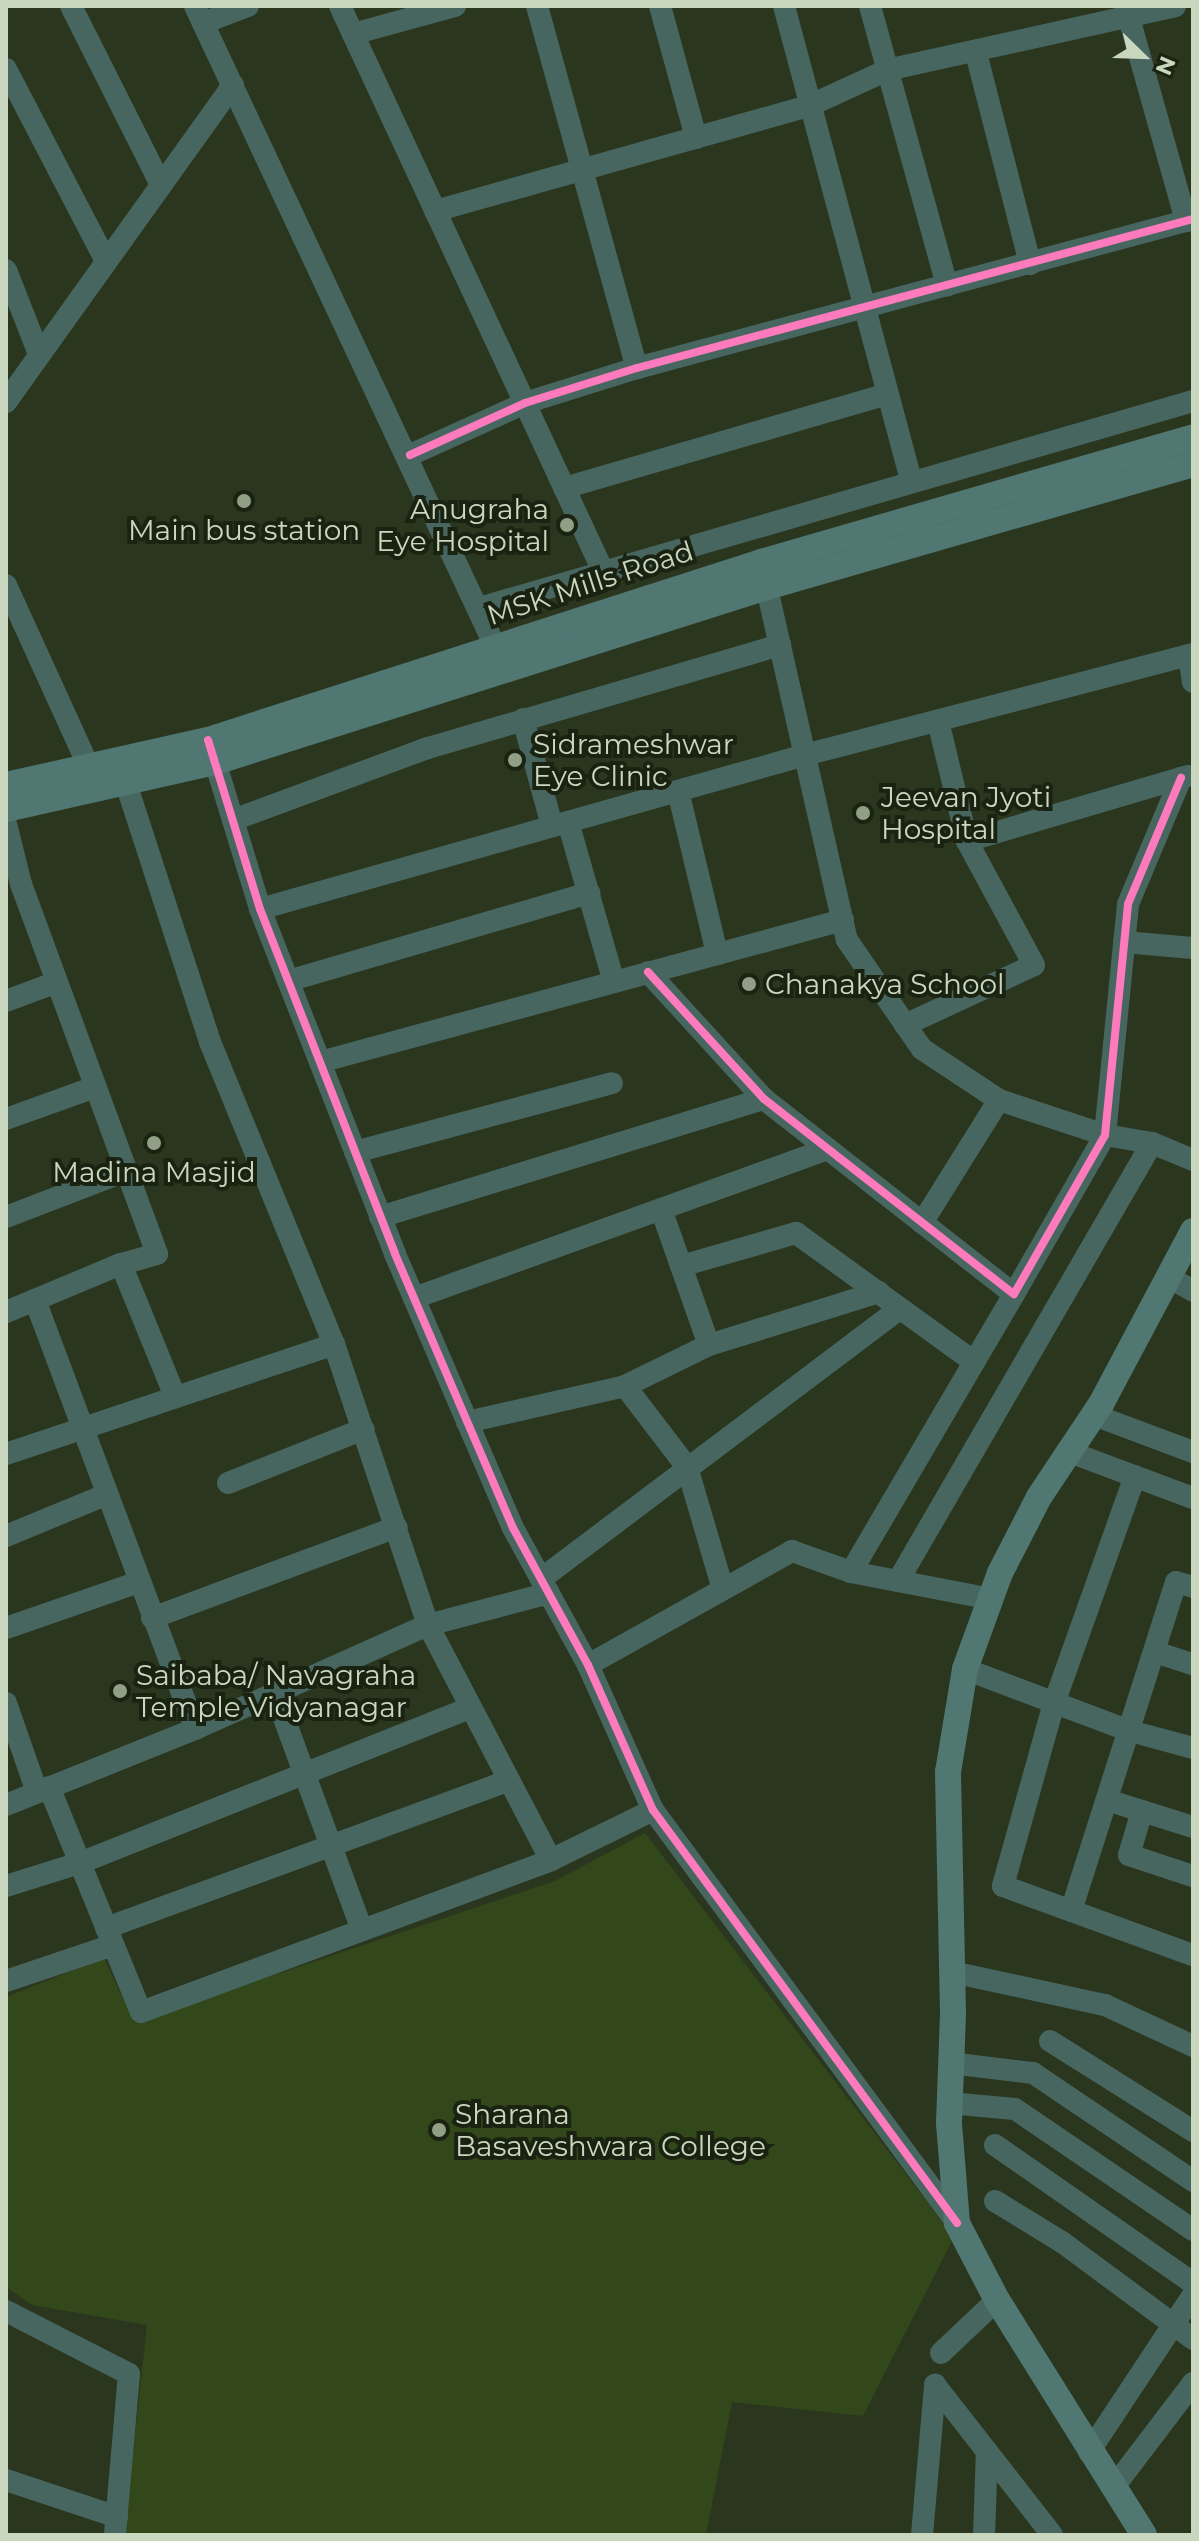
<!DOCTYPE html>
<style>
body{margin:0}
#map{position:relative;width:1199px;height:2541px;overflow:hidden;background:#2b361f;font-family:Montserrat,sans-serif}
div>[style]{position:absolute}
.built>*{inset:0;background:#32481a}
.minor>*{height:22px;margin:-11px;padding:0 11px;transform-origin:11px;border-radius:11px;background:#486660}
.major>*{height:26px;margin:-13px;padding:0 13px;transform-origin:13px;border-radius:13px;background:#507772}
.cycleway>*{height:8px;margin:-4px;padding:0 4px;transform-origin:4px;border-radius:4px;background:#fd7abc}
.dots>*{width:22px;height:22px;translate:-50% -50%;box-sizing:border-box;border:4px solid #1a2311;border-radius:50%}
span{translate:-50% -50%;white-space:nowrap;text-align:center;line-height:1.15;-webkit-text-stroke:8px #1a2311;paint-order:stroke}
.poi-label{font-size:28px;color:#cad7bf}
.right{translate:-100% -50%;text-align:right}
.left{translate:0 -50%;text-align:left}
.street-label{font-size:28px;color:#cad7bf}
.frame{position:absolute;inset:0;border:8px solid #cad7bf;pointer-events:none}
.north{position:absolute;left:1103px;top:16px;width:80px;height:80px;-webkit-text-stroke:6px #1a2311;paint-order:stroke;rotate:113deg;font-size:22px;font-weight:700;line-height:32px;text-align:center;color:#cad7bf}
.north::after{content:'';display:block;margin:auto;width:28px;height:36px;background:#cad7bf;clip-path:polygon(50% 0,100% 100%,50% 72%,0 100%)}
</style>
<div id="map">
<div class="built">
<div style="clip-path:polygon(645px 1833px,954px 2237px,863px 2416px,732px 2402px,706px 2535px,124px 2535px,147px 2325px,32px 2305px,6px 2287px,6px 1997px,104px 1958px,134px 2022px,555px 1881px)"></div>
</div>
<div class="minor">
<div style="left:71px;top:6px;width:200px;rotate:63.3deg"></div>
<div style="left:195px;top:6px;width:723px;rotate:64.89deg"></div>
<div style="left:340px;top:6px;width:623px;rotate:65.04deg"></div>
<div style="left:537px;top:6px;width:376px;rotate:74.6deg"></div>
<div style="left:660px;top:6px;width:137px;rotate:74.7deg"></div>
<div style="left:784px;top:6px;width:491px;rotate:75deg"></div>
<div style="left:870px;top:6px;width:290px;rotate:74.6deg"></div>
<div style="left:1129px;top:18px;width:211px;rotate:74.3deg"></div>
<div style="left:203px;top:23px;width:48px;rotate:-20.7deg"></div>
<div style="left:353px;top:34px;width:106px;rotate:-15.4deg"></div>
<div style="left:976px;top:53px;width:218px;rotate:75.6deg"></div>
<div style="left:6px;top:69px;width:216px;rotate:62.5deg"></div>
<div style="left:435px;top:211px;width:391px;rotate:-15.7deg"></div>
<div style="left:811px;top:105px;width:84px;rotate:-24.7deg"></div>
<div style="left:887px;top:70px;width:295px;rotate:-12.5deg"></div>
<div style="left:6px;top:270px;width:90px;rotate:68.6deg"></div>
<div style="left:6px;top:402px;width:390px;rotate:-54.4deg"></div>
<div style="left:410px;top:455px;width:126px;rotate:-24.3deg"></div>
<div style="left:525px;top:403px;width:117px;rotate:-17.4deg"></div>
<div style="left:637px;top:368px;width:576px;rotate:-15deg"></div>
<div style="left:564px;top:488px;width:336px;rotate:-16.2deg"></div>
<div style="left:763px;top:571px;width:378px;rotate:77.2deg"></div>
<div style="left:847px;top:940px;width:132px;rotate:55.5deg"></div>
<div style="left:922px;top:1049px;width:92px;rotate:33.5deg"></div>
<div style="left:999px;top:1100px;width:112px;rotate:18.3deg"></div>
<div style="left:1105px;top:1135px;width:48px;rotate:9.7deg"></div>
<div style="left:1152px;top:1143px;width:44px;rotate:22.5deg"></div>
<div style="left:6px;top:585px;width:214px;rotate:65.5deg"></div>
<div style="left:479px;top:608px;width:743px;rotate:-16.17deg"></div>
<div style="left:1189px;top:655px;width:27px;rotate:82deg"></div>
<div style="left:523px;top:719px;width:111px;rotate:74.8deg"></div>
<div style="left:210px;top:745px;width:171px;rotate:73deg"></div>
<div style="left:260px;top:909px;width:370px;rotate:68.6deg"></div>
<div style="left:395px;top:1254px;width:298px;rotate:66.7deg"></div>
<div style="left:513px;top:1528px;width:156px;rotate:61.3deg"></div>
<div style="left:588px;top:1665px;width:159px;rotate:65.9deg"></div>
<div style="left:653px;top:1810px;width:513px;rotate:53.64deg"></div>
<div style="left:121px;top:768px;width:288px;rotate:72deg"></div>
<div style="left:210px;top:1042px;width:326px;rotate:67.7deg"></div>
<div style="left:334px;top:1344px;width:296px;rotate:71.5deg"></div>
<div style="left:428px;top:1625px;width:265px;rotate:62.4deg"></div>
<div style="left:678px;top:791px;width:168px;rotate:76.5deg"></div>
<div style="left:233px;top:820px;width:208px;rotate:-20.3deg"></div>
<div style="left:428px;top:748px;width:367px;rotate:-16.3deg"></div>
<div style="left:568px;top:822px;width:166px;rotate:74deg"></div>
<div style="left:6px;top:824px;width:62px;rotate:76deg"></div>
<div style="left:21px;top:884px;width:394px;rotate:69.8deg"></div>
<div style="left:157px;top:1254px;width:37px;rotate:164deg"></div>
<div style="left:967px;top:841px;width:230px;rotate:-16.4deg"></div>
<div style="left:260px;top:909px;width:566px;rotate:-15.78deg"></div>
<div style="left:805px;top:755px;width:401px;rotate:-14.6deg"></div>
<div style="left:1124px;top:942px;width:69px;rotate:5deg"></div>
<div style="left:648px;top:972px;width:172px;rotate:47.6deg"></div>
<div style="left:764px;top:1099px;width:317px;rotate:38deg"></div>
<div style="left:1014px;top:1294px;width:183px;rotate:-60.2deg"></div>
<div style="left:1105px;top:1135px;width:232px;rotate:-84.3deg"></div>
<div style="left:1128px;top:904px;width:137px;rotate:-67.2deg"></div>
<div style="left:288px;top:981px;width:314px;rotate:-16.3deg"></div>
<div style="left:6px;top:1001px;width:54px;rotate:-20.4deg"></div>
<div style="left:905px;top:1025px;width:142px;rotate:-24.9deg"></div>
<div style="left:1034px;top:965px;width:141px;rotate:-118.4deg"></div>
<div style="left:967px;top:841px;width:123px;rotate:-103.6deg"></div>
<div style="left:320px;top:1062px;width:542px;rotate:-15.19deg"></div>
<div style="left:6px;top:1119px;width:95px;rotate:-19.8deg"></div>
<div style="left:355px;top:1152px;width:266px;rotate:-15deg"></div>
<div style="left:661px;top:1209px;width:144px;rotate:70.6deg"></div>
<div style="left:6px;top:1217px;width:129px;rotate:-21deg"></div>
<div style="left:380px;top:1217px;width:402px;rotate:-17.1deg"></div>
<div style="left:922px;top:1223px;width:145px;rotate:-58deg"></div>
<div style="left:681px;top:1266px;width:120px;rotate:-16deg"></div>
<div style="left:796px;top:1233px;width:220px;rotate:35.9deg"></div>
<div style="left:1170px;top:1278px;width:26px;rotate:29deg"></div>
<div style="left:414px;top:1298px;width:440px;rotate:-19.8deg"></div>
<div style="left:35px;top:1300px;width:458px;rotate:69.5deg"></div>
<div style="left:6px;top:1312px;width:125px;rotate:-22.7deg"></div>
<div style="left:121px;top:1264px;width:143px;rotate:67.8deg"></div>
<div style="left:625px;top:1386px;width:102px;rotate:52.6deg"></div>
<div style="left:687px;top:1467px;width:124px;rotate:73.6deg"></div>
<div style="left:1094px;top:1415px;width:106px;rotate:20.5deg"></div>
<div style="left:467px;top:1422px;width:162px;rotate:-12.8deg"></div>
<div style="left:625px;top:1386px;width:93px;rotate:-26deg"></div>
<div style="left:709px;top:1345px;width:178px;rotate:-17.3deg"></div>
<div style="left:1067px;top:1451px;width:134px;rotate:20.5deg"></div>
<div style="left:6px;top:1454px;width:346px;rotate:-18.5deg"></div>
<div style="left:1135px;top:1476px;width:241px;rotate:109.6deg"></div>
<div style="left:1054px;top:1703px;width:190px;rotate:105.6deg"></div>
<div style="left:1003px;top:1886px;width:202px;rotate:20deg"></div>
<div style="left:228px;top:1483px;width:146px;rotate:-21.7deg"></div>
<div style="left:6px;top:1536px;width:107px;rotate:-22.5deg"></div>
<div style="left:851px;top:1572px;width:143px;rotate:10.9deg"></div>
<div style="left:541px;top:1579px;width:448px;rotate:-37deg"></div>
<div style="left:898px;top:1581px;width:506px;rotate:-59.89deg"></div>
<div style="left:152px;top:1618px;width:261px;rotate:-20.4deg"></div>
<div style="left:6px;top:1628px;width:141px;rotate:-19.1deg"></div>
<div style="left:1155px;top:1652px;width:40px;rotate:18deg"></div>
<div style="left:588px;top:1665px;width:234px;rotate:-29.2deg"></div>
<div style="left:792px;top:1551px;width:63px;rotate:19.6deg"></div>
<div style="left:851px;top:1572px;width:322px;rotate:-59.6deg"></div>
<div style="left:965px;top:1669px;width:176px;rotate:20.6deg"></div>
<div style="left:1130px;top:1731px;width:65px;rotate:15.1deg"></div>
<div style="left:274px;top:1691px;width:255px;rotate:69.8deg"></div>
<div style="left:6px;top:1703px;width:94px;rotate:70.8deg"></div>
<div style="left:49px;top:1787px;width:243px;rotate:67.8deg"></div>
<div style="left:141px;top:2012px;width:437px;rotate:-20.3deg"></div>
<div style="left:551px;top:1860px;width:114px;rotate:-26.1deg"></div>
<div style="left:1107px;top:1800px;width:90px;rotate:17.4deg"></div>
<div style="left:6px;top:1805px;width:204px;rotate:-21.9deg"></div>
<div style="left:195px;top:1729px;width:255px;rotate:-24.1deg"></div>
<div style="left:428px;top:1625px;width:125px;rotate:-14.8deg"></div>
<div style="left:1142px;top:1811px;width:46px;rotate:106.5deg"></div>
<div style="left:1129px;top:1855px;width:67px;rotate:18.2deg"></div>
<div style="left:6px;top:1886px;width:77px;rotate:-17.3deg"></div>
<div style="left:80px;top:1863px;width:420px;rotate:-21.7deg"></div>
<div style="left:1071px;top:1911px;width:345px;rotate:-72.3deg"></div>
<div style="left:1176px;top:1582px;width:18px;rotate:16deg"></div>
<div style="left:106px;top:1928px;width:428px;rotate:-20.1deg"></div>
<div style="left:952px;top:1972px;width:157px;rotate:12.2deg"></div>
<div style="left:1105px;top:2005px;width:97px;rotate:25deg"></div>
<div style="left:6px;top:1981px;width:113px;rotate:-18.6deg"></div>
<div style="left:1050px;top:2041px;width:169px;rotate:32.2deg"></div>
<div style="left:950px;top:2063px;width:84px;rotate:6.9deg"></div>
<div style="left:1033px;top:2073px;width:193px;rotate:34deg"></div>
<div style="left:949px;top:2103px;width:66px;rotate:5.2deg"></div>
<div style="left:1015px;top:2109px;width:215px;rotate:34.2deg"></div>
<div style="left:995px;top:2145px;width:241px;rotate:34.9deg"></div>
<div style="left:995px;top:2201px;width:79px;rotate:31.5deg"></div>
<div style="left:1062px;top:2242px;width:163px;rotate:36.5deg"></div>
<div style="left:6px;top:2311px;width:138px;rotate:27.1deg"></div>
<div style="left:129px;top:2374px;width:162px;rotate:95deg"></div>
<div style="left:941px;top:2353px;width:77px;rotate:-43.4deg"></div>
<div style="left:935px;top:2385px;width:190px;rotate:52deg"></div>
<div style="left:1089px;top:2452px;width:188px;rotate:-56.5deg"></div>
<div style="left:6px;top:2480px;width:117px;rotate:18.4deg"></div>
<div style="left:1113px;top:2488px;width:132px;rotate:-52.7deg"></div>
<div style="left:922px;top:2535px;width:151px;rotate:-85deg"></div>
<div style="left:984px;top:2535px;width:84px;rotate:-88deg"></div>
</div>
<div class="major">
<div style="left:6px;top:785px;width:207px;rotate:-12.6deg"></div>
<div style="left:208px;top:740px;width:581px;rotate:-17.84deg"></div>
<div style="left:761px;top:562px;width:450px;rotate:-16.1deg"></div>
<div style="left:6px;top:809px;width:214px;rotate:-12.7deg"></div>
<div style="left:215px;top:762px;width:579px;rotate:-17.59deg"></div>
<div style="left:767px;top:587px;width:443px;rotate:-16.1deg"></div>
<div style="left:1144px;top:2535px;width:277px;rotate:-122deg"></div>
<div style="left:997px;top:2300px;width:87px;rotate:-117.5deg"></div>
<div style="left:957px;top:2223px;width:100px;rotate:-94.6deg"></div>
<div style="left:949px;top:2123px;width:111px;rotate:-87.9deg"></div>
<div style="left:953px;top:2012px;width:240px;rotate:-91.2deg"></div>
<div style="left:948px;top:1772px;width:104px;rotate:-80.6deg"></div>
<div style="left:965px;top:1669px;width:102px;rotate:-70deg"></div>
<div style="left:1000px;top:1573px;width:85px;rotate:-62.8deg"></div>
<div style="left:1039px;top:1497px;width:112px;rotate:-56.3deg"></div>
<div style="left:1101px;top:1404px;width:196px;rotate:-62deg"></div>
</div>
<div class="cycleway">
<div style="left:410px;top:455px;width:126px;rotate:-24.3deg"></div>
<div style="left:525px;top:403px;width:117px;rotate:-17.4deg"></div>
<div style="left:637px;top:368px;width:576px;rotate:-15deg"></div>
<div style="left:208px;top:740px;width:177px;rotate:72.9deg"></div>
<div style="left:260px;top:909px;width:370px;rotate:68.6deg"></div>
<div style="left:395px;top:1254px;width:298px;rotate:66.7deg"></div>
<div style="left:513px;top:1528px;width:156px;rotate:61.3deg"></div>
<div style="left:588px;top:1665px;width:159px;rotate:65.9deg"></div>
<div style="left:653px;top:1810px;width:513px;rotate:53.64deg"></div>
<div style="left:648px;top:972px;width:172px;rotate:47.6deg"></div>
<div style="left:764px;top:1099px;width:317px;rotate:38deg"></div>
<div style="left:1014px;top:1294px;width:183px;rotate:-60.2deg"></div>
<div style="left:1105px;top:1135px;width:232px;rotate:-84.3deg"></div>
<div style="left:1128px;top:904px;width:137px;rotate:-67.2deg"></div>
</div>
<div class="dots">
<div style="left:244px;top:501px;background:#929f87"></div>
<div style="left:567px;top:525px;background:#929f87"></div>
<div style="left:515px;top:760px;background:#929f87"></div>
<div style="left:863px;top:813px;background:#929f87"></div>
<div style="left:749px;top:984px;background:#929f87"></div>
<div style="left:154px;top:1143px;background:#929f87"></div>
<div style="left:120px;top:1691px;background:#929f87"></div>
<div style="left:439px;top:2130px;background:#929f87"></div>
</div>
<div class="poi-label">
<span class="right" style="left:549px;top:525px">Anugraha<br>Eye Hospital</span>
<span style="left:244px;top:530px">Main bus station</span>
<span class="left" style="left:533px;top:760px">Sidrameshwar<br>Eye Clinic</span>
<span class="left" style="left:881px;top:813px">Jeevan Jyoti<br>Hospital</span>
<span class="left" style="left:765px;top:984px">Chanakya School</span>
<span style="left:154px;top:1172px">Madina Masjid</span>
<span class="left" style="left:136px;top:1691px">Saibaba/ Navagraha<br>Temple Vidyanagar</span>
<span class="left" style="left:455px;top:2130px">Sharana<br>Basaveshwara College</span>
</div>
<div class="street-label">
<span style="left:590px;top:583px;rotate:-18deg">MSK Mills Road</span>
</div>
<div class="frame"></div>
<div class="north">N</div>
</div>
